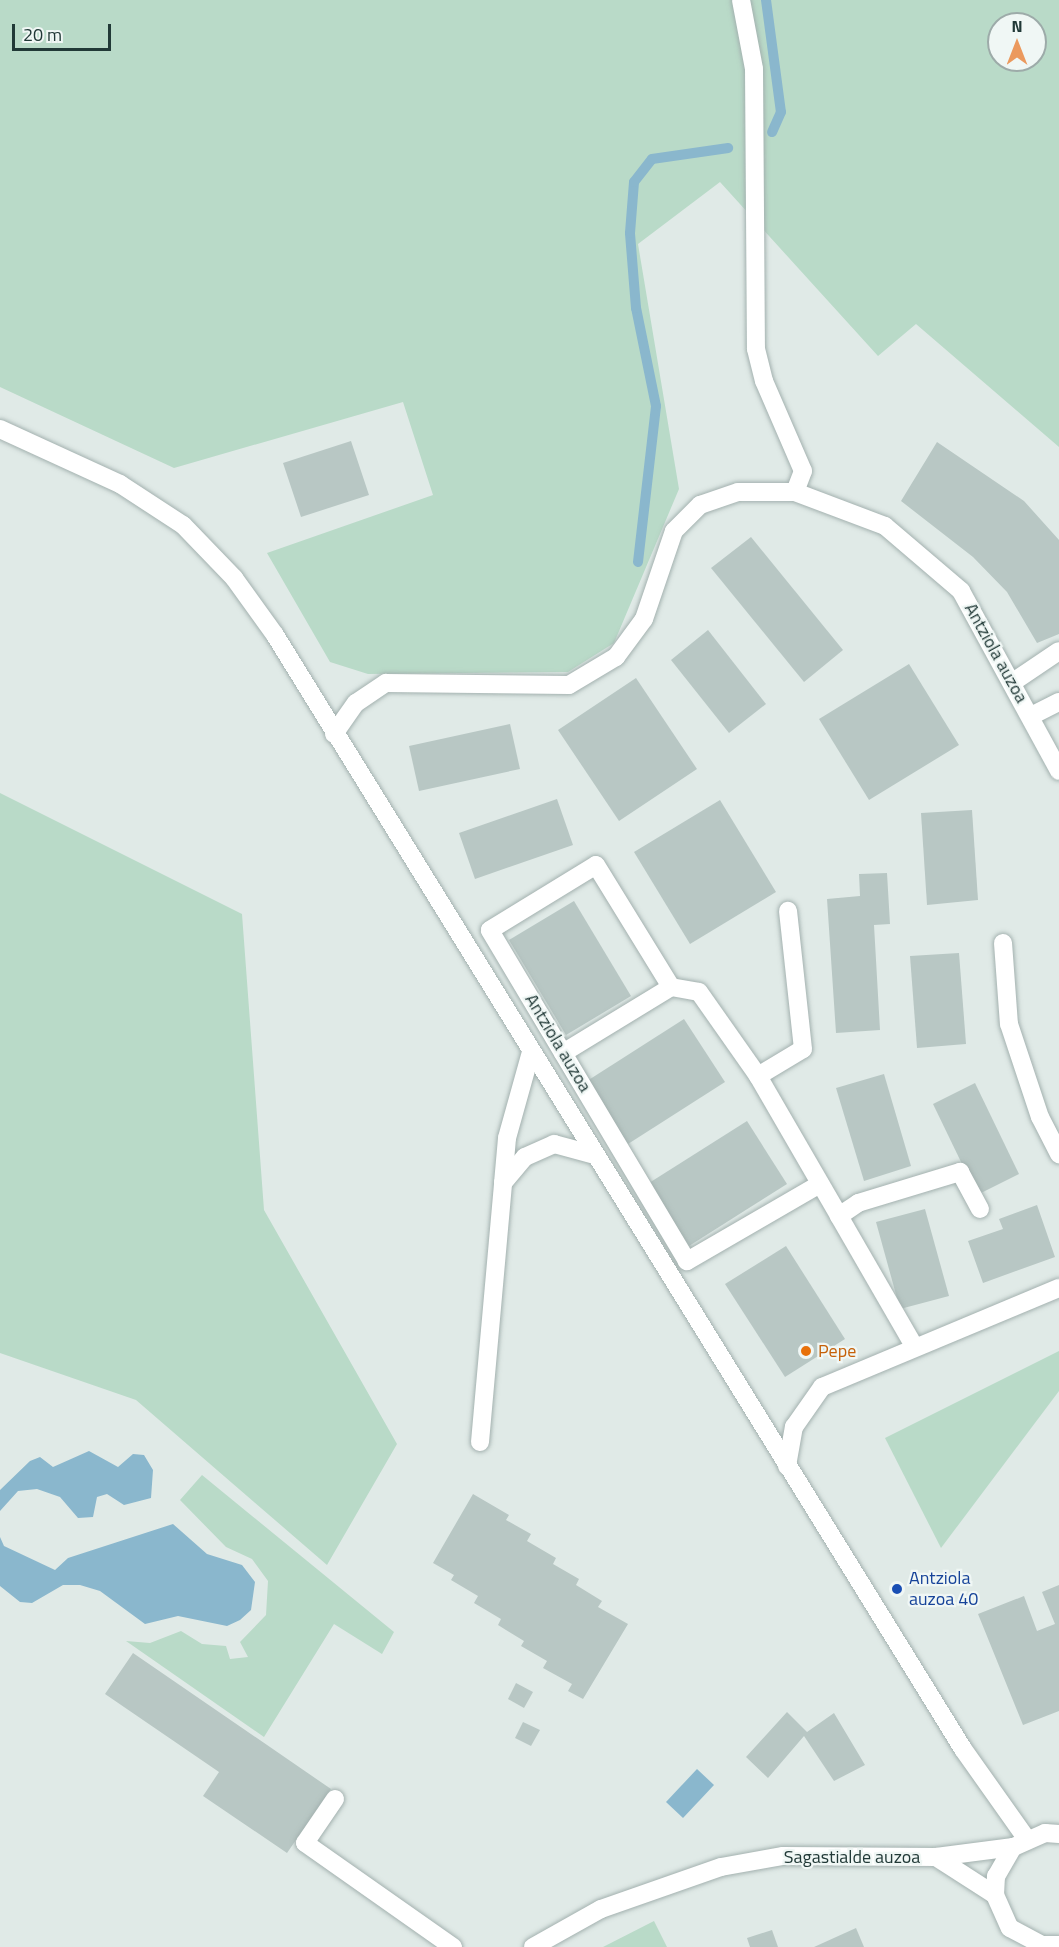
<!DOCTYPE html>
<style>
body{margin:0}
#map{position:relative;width:1059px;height:1947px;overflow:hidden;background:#e0eae7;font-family:"Titillium Web",sans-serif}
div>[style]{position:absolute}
.green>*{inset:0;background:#b9dac8}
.water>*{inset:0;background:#8ab7cd}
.stream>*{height:10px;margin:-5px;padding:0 5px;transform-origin:5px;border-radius:5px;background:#8ab7cd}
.building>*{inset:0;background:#b8c7c4}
.roads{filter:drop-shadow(0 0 2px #a3b1af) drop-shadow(0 0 2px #a3b1af)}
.lane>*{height:18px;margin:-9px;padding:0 9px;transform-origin:9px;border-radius:9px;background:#fff}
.street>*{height:18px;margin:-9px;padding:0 9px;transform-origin:9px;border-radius:9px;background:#fff}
.secondary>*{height:18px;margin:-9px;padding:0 9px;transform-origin:9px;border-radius:9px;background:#fff}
.dots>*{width:16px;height:16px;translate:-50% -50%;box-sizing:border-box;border:3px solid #f0f7f5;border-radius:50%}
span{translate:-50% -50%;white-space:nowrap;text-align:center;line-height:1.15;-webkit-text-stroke:4.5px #f0f7f5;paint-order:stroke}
.street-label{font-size:18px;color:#213937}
.food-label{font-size:18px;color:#c56008}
.left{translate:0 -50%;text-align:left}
.transit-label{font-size:18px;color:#164399}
.north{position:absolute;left:987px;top:12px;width:60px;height:60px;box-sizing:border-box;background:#f0f7f5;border:2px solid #9daba9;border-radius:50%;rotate:0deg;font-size:16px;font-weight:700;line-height:24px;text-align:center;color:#213937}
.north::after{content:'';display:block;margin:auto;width:21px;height:27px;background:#eb995d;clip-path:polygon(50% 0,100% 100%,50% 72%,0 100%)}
.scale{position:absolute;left:12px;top:24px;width:99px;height:27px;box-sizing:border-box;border:3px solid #213937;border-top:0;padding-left:8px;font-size:18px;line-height:21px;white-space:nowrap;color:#213937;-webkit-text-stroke:4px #f0f7f5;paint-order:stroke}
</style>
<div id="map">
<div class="green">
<div style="clip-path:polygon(evenodd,0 0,1059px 0,1059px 447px,916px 324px,878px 356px,720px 182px,638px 244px,679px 489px,614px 643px,568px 672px,368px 674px,330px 662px,267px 553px,433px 495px,403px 402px,174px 468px,0 387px,0 0,999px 24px,1035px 24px,1035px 60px,999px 60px,999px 24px)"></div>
<div style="clip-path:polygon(0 793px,242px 914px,264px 1210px,397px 1444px,327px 1565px,136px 1400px,0 1353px)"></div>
<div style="clip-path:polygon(1059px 1351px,1059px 1391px,941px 1548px,885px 1438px)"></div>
<div style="clip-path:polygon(202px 1475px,394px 1632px,382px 1654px,334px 1624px,264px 1737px,126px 1641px,150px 1643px,181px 1631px,202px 1644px,226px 1646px,230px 1659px,248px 1657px,240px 1642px,266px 1615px,268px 1581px,252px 1559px,226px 1547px,180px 1500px)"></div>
<div style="clip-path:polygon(654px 1921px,667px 1947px,603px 1947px)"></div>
</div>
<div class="water">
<div style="clip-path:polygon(89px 1451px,118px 1467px,133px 1454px,144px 1455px,153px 1470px,151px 1498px,124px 1505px,107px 1494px,97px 1497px,93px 1517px,78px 1518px,60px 1497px,37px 1489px,18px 1491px,0 1511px,0 1490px,30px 1461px,40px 1457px,53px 1467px)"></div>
<div style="clip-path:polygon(173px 1524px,207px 1554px,242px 1565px,255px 1582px,251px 1610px,240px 1620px,227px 1626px,178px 1616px,145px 1624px,100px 1591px,80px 1585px,63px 1585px,32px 1603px,20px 1602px,0 1586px,0 1537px,4px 1546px,55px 1570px,68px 1558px)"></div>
<div style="clip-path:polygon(697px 1769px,714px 1785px,683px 1818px,666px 1802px)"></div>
</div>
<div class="stream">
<div style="left:766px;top:0;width:113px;rotate:82.4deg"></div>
<div style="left:781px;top:112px;width:22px;rotate:114deg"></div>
<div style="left:638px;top:562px;width:157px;rotate:-83.4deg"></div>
<div style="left:656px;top:406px;width:100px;rotate:-101.5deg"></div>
<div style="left:636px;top:308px;width:75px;rotate:-94.6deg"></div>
<div style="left:630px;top:233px;width:51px;rotate:-85.5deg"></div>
<div style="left:634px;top:182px;width:29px;rotate:-52deg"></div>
<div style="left:652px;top:159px;width:77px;rotate:-8.2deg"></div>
</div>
<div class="building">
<div style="clip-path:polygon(351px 441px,369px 495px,301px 517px,283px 463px)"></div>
<div style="clip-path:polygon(937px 442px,1024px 501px,1059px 540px,1059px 634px,1037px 643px,1007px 592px,973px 557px,901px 501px)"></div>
<div style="clip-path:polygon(751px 537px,843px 650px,804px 682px,711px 568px)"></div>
<div style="clip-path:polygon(708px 630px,766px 704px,729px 733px,671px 660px)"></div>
<div style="clip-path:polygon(909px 664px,959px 745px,869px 800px,819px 719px)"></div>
<div style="clip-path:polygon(636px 678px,697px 769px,619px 821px,558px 730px)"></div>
<div style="clip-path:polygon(510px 724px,520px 769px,419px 791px,409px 746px)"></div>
<div style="clip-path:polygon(557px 799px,573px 845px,475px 879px,459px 833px)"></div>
<div style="clip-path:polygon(720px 800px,776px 892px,690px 944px,634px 852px)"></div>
<div style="clip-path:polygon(972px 810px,978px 900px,927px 905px,921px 813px)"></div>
<div style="clip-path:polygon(887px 873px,890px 924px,874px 925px,880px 1030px,836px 1033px,827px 899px,860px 896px,859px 874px)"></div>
<div style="clip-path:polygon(574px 901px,631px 996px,566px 1035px,509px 940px)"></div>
<div style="clip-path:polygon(959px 953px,966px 1044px,917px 1048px,910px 956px)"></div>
<div style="clip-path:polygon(684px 1019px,725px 1082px,628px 1144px,587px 1081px)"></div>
<div style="clip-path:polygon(884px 1074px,911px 1166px,864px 1181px,836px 1088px)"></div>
<div style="clip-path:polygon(975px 1083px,1019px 1174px,977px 1195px,933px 1104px)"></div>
<div style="clip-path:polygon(747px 1121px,787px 1184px,689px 1246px,649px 1183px)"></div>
<div style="clip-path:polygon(1037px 1205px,1055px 1257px,983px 1283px,968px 1241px,1003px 1229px,999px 1219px)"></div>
<div style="clip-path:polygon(925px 1209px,949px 1296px,900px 1309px,876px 1222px)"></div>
<div style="clip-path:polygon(786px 1246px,845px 1339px,785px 1377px,725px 1284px)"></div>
<div style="clip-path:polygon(473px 1494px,509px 1515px,506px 1520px,531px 1534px,527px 1541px,556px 1558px,553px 1564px,579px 1579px,576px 1585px,602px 1601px,598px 1607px,628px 1624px,583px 1699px,568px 1691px,572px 1684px,543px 1668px,547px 1661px,521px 1646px,524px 1641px,498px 1625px,501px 1619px,474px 1603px,478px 1596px,451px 1580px,454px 1575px,433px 1563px)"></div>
<div style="clip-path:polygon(1059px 1585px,1059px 1711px,1023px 1725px,978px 1614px,1024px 1596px,1037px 1631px,1055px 1624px,1042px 1592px)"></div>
<div style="clip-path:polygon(133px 1653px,331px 1789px,287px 1853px,203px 1796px,219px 1772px,105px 1694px)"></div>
<div style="clip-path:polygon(516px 1683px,533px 1692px,524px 1708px,508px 1699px)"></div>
<div style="clip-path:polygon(787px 1712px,807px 1732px,834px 1713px,865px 1765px,834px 1781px,804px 1736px,768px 1778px,746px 1757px)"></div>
<div style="clip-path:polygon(523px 1722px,540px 1730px,531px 1746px,515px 1738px)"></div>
<div style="clip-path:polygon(856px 1928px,864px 1947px,814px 1947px)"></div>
<div style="clip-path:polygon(772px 1930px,778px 1947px,750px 1947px,747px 1938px)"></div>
</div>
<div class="roads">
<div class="lane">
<div style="left:1013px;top:682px;width:55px;rotate:-34deg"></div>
<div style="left:758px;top:1076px;width:52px;rotate:-31deg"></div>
<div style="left:803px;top:1049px;width:139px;rotate:-96.2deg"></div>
<div style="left:503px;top:1183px;width:45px;rotate:-84.9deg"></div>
<div style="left:507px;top:1138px;width:89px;rotate:-74.4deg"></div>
<div style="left:839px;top:1216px;width:23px;rotate:-34deg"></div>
<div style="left:858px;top:1203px;width:107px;rotate:-16.9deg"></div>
<div style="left:960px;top:1172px;width:42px;rotate:61.6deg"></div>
<div style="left:480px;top:1442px;width:260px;rotate:-84.9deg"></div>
<div style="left:503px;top:1183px;width:34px;rotate:-50deg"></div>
<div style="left:525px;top:1157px;width:32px;rotate:-24deg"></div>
<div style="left:554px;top:1144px;width:42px;rotate:15deg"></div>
<div style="left:335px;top:1799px;width:53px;rotate:124.3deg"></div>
<div style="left:305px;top:1843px;width:181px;rotate:35.1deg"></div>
</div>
<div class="street">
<div style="left:741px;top:0;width:70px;rotate:79.3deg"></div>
<div style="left:754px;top:69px;width:280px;rotate:89.6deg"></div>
<div style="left:756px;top:349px;width:33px;rotate:76deg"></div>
<div style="left:764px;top:381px;width:98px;rotate:66.6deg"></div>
<div style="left:803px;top:471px;width:22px;rotate:111deg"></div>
<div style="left:1031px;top:716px;width:31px;rotate:-27deg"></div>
<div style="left:334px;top:734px;width:38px;rotate:-55deg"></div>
<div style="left:356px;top:703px;width:36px;rotate:-34deg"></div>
<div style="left:386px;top:683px;width:183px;rotate:0.6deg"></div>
<div style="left:569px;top:685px;width:55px;rotate:-30.8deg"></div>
<div style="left:616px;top:657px;width:47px;rotate:-53.6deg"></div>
<div style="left:644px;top:619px;width:93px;rotate:-71.2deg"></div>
<div style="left:674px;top:531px;width:37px;rotate:-45deg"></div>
<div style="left:700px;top:505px;width:40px;rotate:-18.9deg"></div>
<div style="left:738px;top:492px;width:57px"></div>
<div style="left:795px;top:492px;width:96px;rotate:20.7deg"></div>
<div style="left:885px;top:526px;width:100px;rotate:40.5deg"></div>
<div style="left:961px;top:591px;width:205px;rotate:61.4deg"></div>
<div style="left:1003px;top:943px;width:81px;rotate:85.8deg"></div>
<div style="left:1009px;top:1024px;width:98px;rotate:71.6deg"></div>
<div style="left:1040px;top:1117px;width:42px;rotate:62.8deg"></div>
<div style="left:563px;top:1053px;width:127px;rotate:-31.4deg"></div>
<div style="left:820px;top:1184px;width:154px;rotate:149.9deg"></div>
<div style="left:687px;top:1261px;width:385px;rotate:-120.8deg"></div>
<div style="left:490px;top:930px;width:124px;rotate:-31.5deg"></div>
<div style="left:596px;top:865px;width:143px;rotate:58.4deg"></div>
<div style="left:671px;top:987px;width:28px;rotate:10deg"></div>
<div style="left:699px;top:992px;width:103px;rotate:54.9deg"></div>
<div style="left:758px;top:1076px;width:162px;rotate:59.9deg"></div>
<div style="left:839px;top:1216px;width:150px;rotate:60deg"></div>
<div style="left:787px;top:1466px;width:40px;rotate:-80deg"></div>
<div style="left:794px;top:1427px;width:49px;rotate:-55deg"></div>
<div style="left:822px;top:1387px;width:257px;rotate:-22.7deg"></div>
<div style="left:936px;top:1857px;width:70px;rotate:32.8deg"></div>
<div style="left:533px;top:1947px;width:78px;rotate:-29.2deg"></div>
<div style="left:601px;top:1909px;width:127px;rotate:-19.3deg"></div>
<div style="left:721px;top:1867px;width:63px;rotate:-10.1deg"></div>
<div style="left:783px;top:1856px;width:153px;rotate:0.4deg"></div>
<div style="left:936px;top:1857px;width:78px;rotate:-7.4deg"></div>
</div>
<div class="secondary">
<div style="left:0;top:429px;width:132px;rotate:24.6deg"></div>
<div style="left:120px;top:484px;width:75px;rotate:33.1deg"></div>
<div style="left:183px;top:525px;width:74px;rotate:46.1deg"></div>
<div style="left:234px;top:578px;width:70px;rotate:54.3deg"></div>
<div style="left:275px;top:635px;width:1309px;rotate:58.3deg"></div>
<div style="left:963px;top:1749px;width:109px;rotate:54.7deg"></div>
<div style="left:1059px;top:1834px;width:14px;rotate:-176deg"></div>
<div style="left:1045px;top:1833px;width:35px;rotate:156deg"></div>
<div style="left:1013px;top:1847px;width:34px;rotate:120deg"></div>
<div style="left:996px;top:1876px;width:19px;rotate:93deg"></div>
<div style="left:995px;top:1895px;width:36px;rotate:66deg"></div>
<div style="left:1010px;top:1928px;width:36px;rotate:28deg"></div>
<div style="left:1042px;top:1945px;width:17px"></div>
</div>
</div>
<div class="dots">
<div style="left:806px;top:1351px;background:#e8710a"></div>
<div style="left:897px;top:1589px;background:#1a4fb4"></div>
</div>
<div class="street-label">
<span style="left:996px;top:653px;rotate:61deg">Antziola auzoa</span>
<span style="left:558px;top:1043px;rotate:59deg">Antziola auzoa</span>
<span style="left:852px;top:1857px">Sagastialde auzoa</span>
</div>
<div class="food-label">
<span class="left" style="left:818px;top:1351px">Pepe</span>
</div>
<div class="transit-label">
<span class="left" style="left:909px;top:1589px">Antziola<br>auzoa 40</span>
</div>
<div class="north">N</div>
<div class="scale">20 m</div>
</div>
